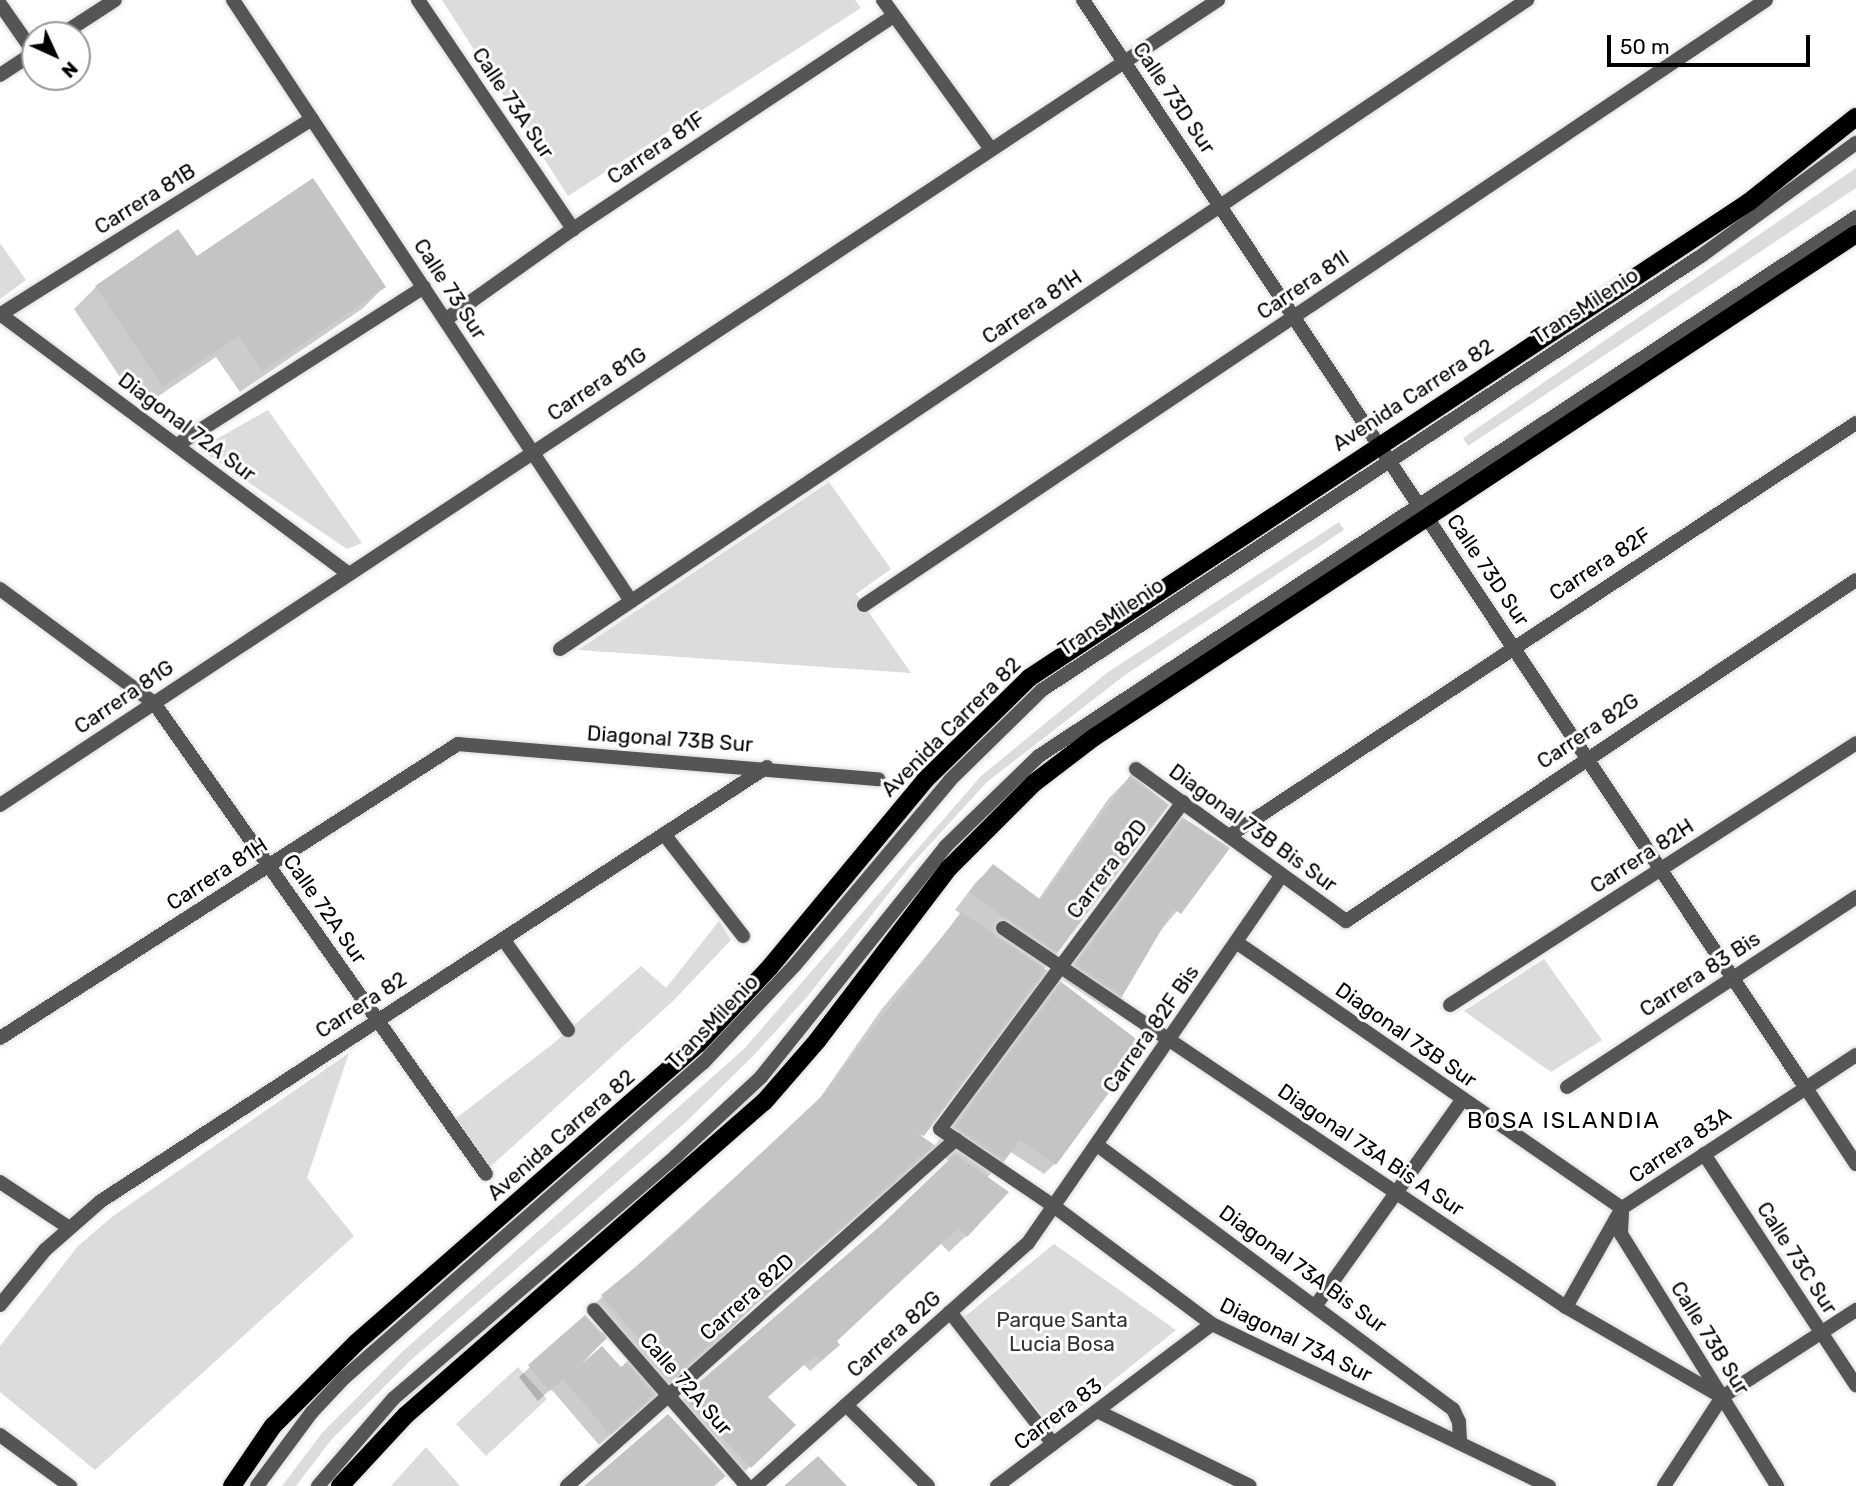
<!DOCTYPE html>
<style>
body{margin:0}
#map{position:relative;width:1856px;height:1486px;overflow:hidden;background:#fff;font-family:Rubik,sans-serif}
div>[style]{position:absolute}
.green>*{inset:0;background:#dcdcdc}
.shadow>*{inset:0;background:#0003}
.building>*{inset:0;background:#c4c4c4}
.roads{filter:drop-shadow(0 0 2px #dbdbdb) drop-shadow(0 0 2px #dbdbdb)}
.service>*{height:14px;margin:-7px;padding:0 7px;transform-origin:7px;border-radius:7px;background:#555}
.minor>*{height:14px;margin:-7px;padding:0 7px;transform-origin:7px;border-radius:7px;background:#555}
.tertiary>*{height:14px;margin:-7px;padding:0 7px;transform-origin:7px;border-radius:7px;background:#555}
.primary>*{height:18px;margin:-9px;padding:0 9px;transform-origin:9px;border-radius:9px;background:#000}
span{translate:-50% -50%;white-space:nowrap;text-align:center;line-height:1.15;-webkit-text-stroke:6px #fff;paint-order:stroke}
.street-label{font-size:21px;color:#000}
.park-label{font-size:21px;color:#333}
.neighbourhood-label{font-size:23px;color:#000;letter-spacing:2px}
.north{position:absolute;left:21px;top:21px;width:70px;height:70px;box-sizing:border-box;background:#fff;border:2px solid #999;border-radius:50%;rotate:135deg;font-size:19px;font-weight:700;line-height:28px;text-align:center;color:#000}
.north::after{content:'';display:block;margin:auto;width:24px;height:32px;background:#000;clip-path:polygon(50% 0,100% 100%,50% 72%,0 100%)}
.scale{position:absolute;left:1607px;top:35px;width:203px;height:32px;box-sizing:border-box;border:4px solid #000;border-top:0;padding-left:9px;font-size:21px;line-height:24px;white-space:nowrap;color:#000;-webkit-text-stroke:5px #fff;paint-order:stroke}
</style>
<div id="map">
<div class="green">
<div style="clip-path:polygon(442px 0,855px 0,861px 8px,568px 196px)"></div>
<div style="clip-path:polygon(1856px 168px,1856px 188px,1468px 446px,1463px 438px)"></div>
<div style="clip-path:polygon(0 243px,26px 280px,0 299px)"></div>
<div style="clip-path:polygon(268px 410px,362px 543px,347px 549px,199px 449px)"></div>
<div style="clip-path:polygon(829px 482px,891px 569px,856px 594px,911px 673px,578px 650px)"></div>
<div style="clip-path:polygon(1339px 522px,1344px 530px,1125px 675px,987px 782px,911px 865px,807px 997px,753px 1056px,687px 1121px,411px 1360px,331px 1440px,296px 1486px,282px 1486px,322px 1433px,402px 1352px,744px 1049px,981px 776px,1108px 672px)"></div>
<div style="clip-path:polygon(719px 921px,731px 940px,673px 1001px,490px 1167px,455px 1119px,554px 1043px,641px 966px,666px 988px)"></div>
<div style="clip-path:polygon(1544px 959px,1602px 1040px,1551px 1072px,1464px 1011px)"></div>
<div style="clip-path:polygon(349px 1053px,307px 1178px,354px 1236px,95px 1470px,0 1392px,0 1346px,78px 1246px,113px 1216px)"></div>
<div style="clip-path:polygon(1054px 1244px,1176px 1330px,1053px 1429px,963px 1318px)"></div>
<div style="clip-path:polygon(518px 1367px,547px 1399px,486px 1456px,456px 1424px)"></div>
<div style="clip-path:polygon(426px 1447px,460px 1486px,391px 1486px)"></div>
</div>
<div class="shadow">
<div style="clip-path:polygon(196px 259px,384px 287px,362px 309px,240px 392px,216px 357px,141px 408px,74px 309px,96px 287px)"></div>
<div style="clip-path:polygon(evenodd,1131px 776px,1054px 955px,920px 1138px,934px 1147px,974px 1093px,1142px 1045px,1055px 1163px,1044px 1174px,1009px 1151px,987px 1178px,966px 1236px,949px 1252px,940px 1243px,835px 1342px,827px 1356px,810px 1371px,803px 1364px,766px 1397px,793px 1425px,739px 1477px,673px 1408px,879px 1229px,949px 1161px,932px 1149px,764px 1295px,660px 1397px,658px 1394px,599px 1445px,551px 1389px,538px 1401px,519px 1377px,585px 1318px,601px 1334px,609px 1326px,591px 1307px,815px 1105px,881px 1010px,961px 914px,955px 910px,976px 882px,993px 866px,1038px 900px,1109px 798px,1131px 776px,607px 1336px,629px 1362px,621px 1369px,576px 1371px,607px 1336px)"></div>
<div style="clip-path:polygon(1213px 869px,1143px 951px,1118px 999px,1108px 1010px,1062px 979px,1114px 903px)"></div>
</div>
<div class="building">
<div style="clip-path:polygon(313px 178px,386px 287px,262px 371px,239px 336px,163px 387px,95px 286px,178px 229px,197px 256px)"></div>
<div style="clip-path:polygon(1131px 774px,1169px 805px,1055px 956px,970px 892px,993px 864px,1041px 900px)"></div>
<div style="clip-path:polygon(1182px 817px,1230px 848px,1181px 914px,1164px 902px,1173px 910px,1120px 1000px,1072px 968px,1148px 857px)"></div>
<div style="clip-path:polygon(961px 912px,1048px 971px,924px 1136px,896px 1118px,937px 1147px,754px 1306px,678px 1382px,601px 1295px,664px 1244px,824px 1094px)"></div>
<div style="clip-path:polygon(1056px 978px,1144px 1045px,1056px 1165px,1020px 1140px,999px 1168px,948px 1132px)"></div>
<div style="clip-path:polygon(955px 1154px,1009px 1192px,967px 1237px,958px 1228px,837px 1341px,840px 1345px,821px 1361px,815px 1355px,768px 1397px,796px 1425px,751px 1468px,683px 1396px,879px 1227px)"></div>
<div style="clip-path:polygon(585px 1315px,607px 1338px,568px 1376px,602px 1346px,621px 1367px,628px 1361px,660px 1394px,611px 1435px,563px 1379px,550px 1391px,528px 1365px)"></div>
<div style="clip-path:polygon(668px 1414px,726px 1476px,714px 1486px,584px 1486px)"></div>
<div style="clip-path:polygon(818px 1456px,847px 1486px,784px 1486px)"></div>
</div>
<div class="roads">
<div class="service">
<div style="left:257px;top:1486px;width:92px;rotate:-53.4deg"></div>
<div style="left:312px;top:1412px;width:47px;rotate:-46.7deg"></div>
<div style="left:344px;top:1378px;width:478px;rotate:-41.3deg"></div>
<div style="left:703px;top:1063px;width:134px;rotate:-46.8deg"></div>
<div style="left:795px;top:965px;width:241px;rotate:-50deg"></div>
<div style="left:950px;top:780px;width:129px;rotate:-44.4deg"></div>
<div style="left:1042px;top:690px;width:789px;rotate:-33.37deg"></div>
<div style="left:1701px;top:256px;width:192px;rotate:-36.1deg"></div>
<div style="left:318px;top:1486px;width:116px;rotate:-49.2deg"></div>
<div style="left:394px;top:1398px;width:372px;rotate:-40.6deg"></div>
<div style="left:676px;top:1156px;width:116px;rotate:-42.9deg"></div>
<div style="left:761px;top:1077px;width:295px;rotate:-51.3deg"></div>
<div style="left:945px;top:847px;width:131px;rotate:-44.1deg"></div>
<div style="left:1039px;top:756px;width:979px;rotate:-33.41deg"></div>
</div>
<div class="minor">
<div style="left:233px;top:0;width:721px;rotate:56.49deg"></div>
<div style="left:418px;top:0;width:277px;rotate:55.9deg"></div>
<div style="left:883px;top:0;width:184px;rotate:54.1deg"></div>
<div style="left:0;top:4px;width:60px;rotate:55.2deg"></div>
<div style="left:0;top:314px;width:435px;rotate:36.7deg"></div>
<div style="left:1px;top:314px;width:367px;rotate:-32.1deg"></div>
<div style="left:445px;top:320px;width:157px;rotate:-35.4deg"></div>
<div style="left:573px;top:229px;width:385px;rotate:-33.6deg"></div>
<div style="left:177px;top:445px;width:293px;rotate:-32.6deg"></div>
<div style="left:0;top:589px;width:192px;rotate:36.5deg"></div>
<div style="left:154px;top:703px;width:576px;rotate:54.82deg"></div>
<div style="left:864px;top:605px;width:1086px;rotate:-33.85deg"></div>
<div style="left:560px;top:649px;width:1165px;rotate:-33.87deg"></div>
<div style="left:1136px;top:769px;width:259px;rotate:35.9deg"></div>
<div style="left:1346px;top:921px;width:613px;rotate:-33.77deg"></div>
<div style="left:1183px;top:802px;width:407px;rotate:126.6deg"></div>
<div style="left:940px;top:1129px;width:139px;rotate:34.1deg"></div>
<div style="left:1055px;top:1207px;width:196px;rotate:36.7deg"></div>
<div style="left:1212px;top:1324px;width:374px;rotate:25.7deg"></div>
<div style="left:0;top:805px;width:1460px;rotate:-33.46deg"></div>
<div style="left:664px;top:834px;width:129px;rotate:52.2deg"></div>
<div style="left:1229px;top:836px;width:751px;rotate:-33.37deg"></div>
<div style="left:1003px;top:928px;width:679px;rotate:33.95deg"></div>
<div style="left:1566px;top:1307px;width:180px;rotate:30deg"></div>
<div style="left:503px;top:939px;width:112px;rotate:54.5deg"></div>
<div style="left:1236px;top:942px;width:469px;rotate:34.6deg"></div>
<div style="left:1450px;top:1005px;width:483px;rotate:-32.8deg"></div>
<div style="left:0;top:1038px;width:544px;rotate:-32.7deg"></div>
<div style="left:458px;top:744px;width:422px;rotate:4.8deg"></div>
<div style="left:1567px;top:1087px;width:346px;rotate:-33.3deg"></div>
<div style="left:1097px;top:1145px;width:443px;rotate:36.6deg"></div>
<div style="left:1453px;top:1409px;width:14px;rotate:65deg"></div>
<div style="left:1459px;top:1422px;width:21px;rotate:87deg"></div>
<div style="left:1704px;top:1154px;width:277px;rotate:56.7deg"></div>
<div style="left:0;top:1182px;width:82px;rotate:33.5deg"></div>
<div style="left:1622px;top:1213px;width:21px;rotate:93deg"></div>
<div style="left:1621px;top:1234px;width:296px;rotate:58.2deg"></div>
<div style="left:0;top:1305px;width:71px;rotate:-50.7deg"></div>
<div style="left:45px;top:1250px;width:74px;rotate:-41.2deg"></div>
<div style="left:101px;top:1201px;width:795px;rotate:-33.09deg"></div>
<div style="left:1316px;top:1305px;width:252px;rotate:-54.5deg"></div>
<div style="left:1566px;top:1307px;width:114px;rotate:-60.5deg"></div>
<div style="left:1622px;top:1208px;width:220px;rotate:-33.1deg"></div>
<div style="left:1806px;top:1088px;width:91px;rotate:56.7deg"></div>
<div style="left:594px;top:1310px;width:233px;rotate:49deg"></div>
<div style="left:950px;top:1312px;width:167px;rotate:52deg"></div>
<div style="left:846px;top:1405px;width:115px;rotate:44.6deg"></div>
<div style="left:1097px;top:1411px;width:170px;rotate:26.1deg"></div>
<div style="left:567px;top:1486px;width:521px;rotate:-41.73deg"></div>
<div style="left:755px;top:1486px;width:365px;rotate:-41.7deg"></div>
<div style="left:1028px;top:1243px;width:447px;rotate:-55.4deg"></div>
<div style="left:997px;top:1486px;width:269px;rotate:-37deg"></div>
<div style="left:1664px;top:1486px;width:106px;rotate:-56.9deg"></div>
<div style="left:1722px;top:1397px;width:160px;rotate:-33deg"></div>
</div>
<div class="tertiary">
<div style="left:1083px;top:0;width:1306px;rotate:56.4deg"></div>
<div style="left:1806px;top:1088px;width:60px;rotate:-33.4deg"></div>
<div style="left:61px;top:35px;width:64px;rotate:-32.9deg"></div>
<div style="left:0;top:75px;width:42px;rotate:-33.3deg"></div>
<div style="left:0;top:1435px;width:87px;rotate:36.1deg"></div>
</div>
<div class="primary">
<div style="left:232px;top:1486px;width:73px;rotate:-55.7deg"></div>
<div style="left:273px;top:1426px;width:117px;rotate:-45deg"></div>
<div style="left:356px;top:1343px;width:454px;rotate:-41.2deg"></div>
<div style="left:698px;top:1044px;width:105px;rotate:-46.9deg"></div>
<div style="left:770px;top:967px;width:243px;rotate:-50.3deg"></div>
<div style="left:925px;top:780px;width:146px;rotate:-44.4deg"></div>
<div style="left:1029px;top:678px;width:863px;rotate:-33.47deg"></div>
<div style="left:1749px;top:202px;width:137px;rotate:-38.5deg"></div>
<div style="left:340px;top:1486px;width:97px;rotate:-47.1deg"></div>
<div style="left:406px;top:1415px;width:476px;rotate:-41.2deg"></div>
<div style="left:764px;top:1102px;width:81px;rotate:-49deg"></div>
<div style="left:817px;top:1041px;width:218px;rotate:-52.7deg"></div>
<div style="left:949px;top:868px;width:120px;rotate:-45deg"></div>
<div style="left:1034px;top:783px;width:74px;rotate:-37.3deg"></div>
<div style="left:1093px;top:738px;width:914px;rotate:-33.45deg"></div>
</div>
</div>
<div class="street-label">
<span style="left:1174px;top:98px;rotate:56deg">Calle 73D Sur</span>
<span style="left:513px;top:103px;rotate:56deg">Calle 73A Sur</span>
<span style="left:656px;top:148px;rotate:-34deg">Carrera 81F</span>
<span style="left:145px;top:199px;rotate:-32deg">Carrera 81B</span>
<span style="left:1303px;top:285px;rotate:-34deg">Carrera 81I</span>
<span style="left:450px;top:289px;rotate:57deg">Calle 73 Sur</span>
<span style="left:1585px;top:306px;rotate:-33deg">TransMilenio</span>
<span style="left:1032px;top:307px;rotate:-34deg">Carrera 81H</span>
<span style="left:597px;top:384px;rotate:-34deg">Carrera 81G</span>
<span style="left:1413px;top:395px;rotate:-33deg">Avenida Carrera 82</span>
<span style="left:187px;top:427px;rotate:37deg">Diagonal 72A Sur</span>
<span style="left:1600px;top:564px;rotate:-33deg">Carrera 82F</span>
<span style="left:1488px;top:570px;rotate:56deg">Calle 73D Sur</span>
<span style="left:1111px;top:617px;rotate:-34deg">TransMilenio</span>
<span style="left:124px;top:697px;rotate:-34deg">Carrera 81G</span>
<span style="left:951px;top:727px;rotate:-45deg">Avenida Carrera 82</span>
<span style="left:1588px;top:731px;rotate:-34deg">Carrera 82G</span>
<span style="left:670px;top:739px;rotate:4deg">Diagonal 73B Sur</span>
<span style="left:1253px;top:828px;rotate:36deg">Diagonal 73B Bis Sur</span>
<span style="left:1642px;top:856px;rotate:-33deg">Carrera 82H</span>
<span style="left:1107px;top:869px;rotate:-53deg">Carrera 82D</span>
<span style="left:217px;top:874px;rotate:-33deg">Carrera 81H</span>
<span style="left:325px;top:909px;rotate:55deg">Calle 72A Sur</span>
<span style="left:1700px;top:974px;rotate:-33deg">Carrera 83 Bis</span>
<span style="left:361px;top:1005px;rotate:-33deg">Carrera 82</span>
<span style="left:712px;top:1022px;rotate:-46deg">TransMilenio</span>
<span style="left:1151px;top:1029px;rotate:-55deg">Carrera 82F Bis</span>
<span style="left:1406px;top:1035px;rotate:35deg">Diagonal 73B Sur</span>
<span style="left:561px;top:1135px;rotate:-41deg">Avenida Carrera 82</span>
<span style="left:1680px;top:1145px;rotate:-34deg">Carrera 83A</span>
<span style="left:1371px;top:1150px;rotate:34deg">Diagonal 73A Bis A Sur</span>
<span style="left:1797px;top:1258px;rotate:57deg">Calle 73C Sur</span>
<span style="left:1303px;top:1269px;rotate:36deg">Diagonal 73A Bis Sur</span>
<span style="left:747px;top:1297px;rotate:-42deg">Carrera 82D</span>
<span style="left:894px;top:1334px;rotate:-42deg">Carrera 82G</span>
<span style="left:1710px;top:1338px;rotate:58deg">Calle 73B Sur</span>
<span style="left:1296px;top:1340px;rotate:26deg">Diagonal 73A Sur</span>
<span style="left:686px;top:1384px;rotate:49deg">Calle 72A Sur</span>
<span style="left:1058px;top:1414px;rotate:-37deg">Carrera 83</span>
</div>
<div class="park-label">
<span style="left:1062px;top:1332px">Parque Santa<br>Lucia Bosa</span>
</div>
<div class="neighbourhood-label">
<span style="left:1564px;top:1120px">BOSA ISLANDIA</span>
</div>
<div class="north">N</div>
<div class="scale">50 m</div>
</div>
